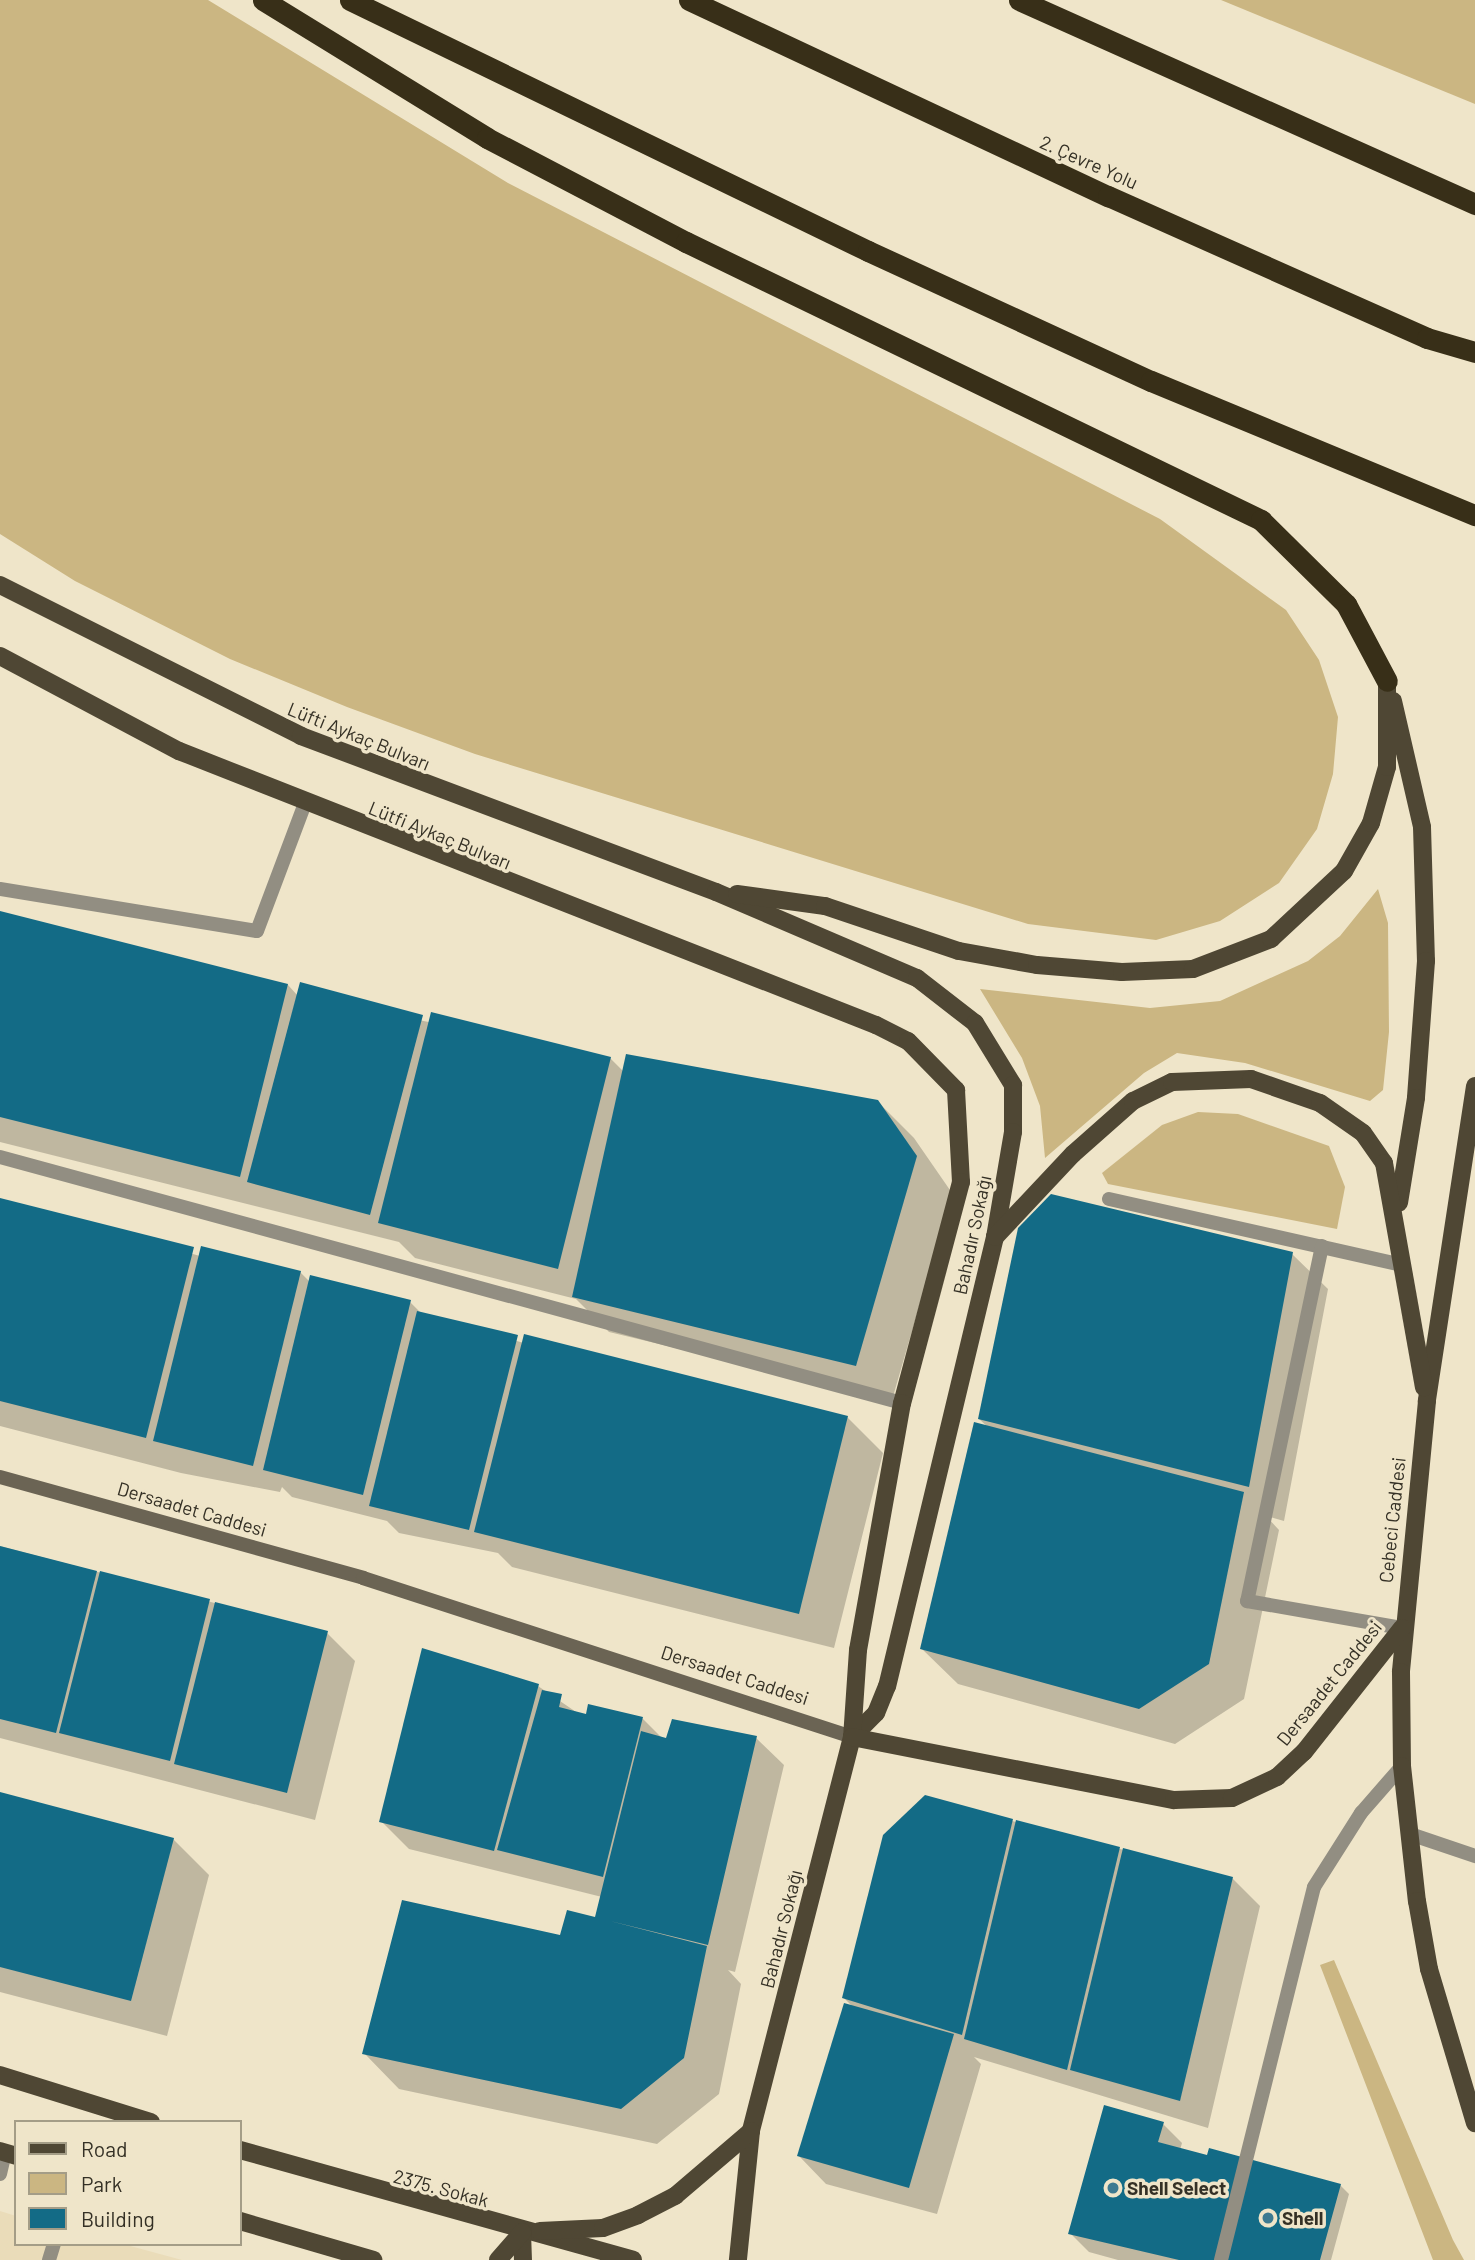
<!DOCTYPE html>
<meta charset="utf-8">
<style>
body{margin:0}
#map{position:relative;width:1475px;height:2260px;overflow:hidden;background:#efe5c9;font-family:Barlow,sans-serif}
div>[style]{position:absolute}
.built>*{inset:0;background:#eadcb9}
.green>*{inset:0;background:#cbb682}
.shadow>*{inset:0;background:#0003}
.building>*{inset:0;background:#136b86}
.lane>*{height:14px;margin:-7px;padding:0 7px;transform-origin:7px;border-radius:7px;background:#928e82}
.street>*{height:14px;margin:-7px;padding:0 7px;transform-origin:7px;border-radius:7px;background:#928e82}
.secondary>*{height:14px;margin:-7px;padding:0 7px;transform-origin:7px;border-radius:7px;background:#6b6454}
.primary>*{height:18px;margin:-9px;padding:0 9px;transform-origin:9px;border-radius:9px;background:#4f4734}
.highway>*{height:21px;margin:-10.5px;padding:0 10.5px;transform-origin:10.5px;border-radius:10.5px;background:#382f18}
.dots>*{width:19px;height:19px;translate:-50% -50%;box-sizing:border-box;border:4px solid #efe5c9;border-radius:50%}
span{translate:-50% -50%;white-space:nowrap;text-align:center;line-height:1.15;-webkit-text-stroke:7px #efe5c9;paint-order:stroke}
.street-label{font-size:19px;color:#343025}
.poi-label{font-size:19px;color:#343025;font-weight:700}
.left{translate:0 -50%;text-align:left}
.legend{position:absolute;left:14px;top:2120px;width:228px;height:126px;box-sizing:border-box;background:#efe5c9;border:2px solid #a49d87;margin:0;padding:9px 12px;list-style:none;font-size:21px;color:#343025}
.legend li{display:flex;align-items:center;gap:14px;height:35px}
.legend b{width:35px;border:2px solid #a49d87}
</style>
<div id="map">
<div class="built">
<div style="clip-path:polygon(0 2211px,16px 2216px,16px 2244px,123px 2244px,182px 2260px,0 2260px)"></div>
</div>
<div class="green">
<div style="clip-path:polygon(0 0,208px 0,508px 183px,1160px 519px,1286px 610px,1319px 660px,1338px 717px,1333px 774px,1317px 829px,1279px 883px,1220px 921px,1156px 940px,1028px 924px,475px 754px,347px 707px,230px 659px,75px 581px,0 534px)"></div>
<div style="clip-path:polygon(1221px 0,1475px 0,1475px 104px)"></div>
<div style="clip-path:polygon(1378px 889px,1388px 923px,1389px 1032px,1383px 1090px,1370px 1101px,1245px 1063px,1177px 1053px,1144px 1073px,1045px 1158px,1040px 1106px,1022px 1058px,980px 989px,1150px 1008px,1220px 1001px,1308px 961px,1340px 936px)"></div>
<div style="clip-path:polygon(1198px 1112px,1238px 1114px,1329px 1146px,1345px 1187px,1337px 1229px,1108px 1184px,1102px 1173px,1162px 1125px)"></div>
<div style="clip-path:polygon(1334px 1960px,1453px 2240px,1464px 2260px,1433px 2260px,1320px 1965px)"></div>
</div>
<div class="shadow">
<div style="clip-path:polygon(0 913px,288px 985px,298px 996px,610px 1058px,624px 1072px,878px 1102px,914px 1138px,952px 1193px,892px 1400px,609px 1332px,576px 1299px,415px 1258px,399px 1242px,0 1142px)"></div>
<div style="clip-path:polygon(0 1200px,200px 1256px,300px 1272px,310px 1282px,410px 1302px,422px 1314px,524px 1343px,847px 1417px,883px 1453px,834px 1648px,512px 1567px,498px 1553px,399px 1533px,387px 1521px,292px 1497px,282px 1487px,280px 1492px,181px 1473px,0 1426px)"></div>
<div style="clip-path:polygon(1292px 1254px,1328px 1289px,1284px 1521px,1266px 1516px,1279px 1530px,1244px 1699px,1175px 1744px,958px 1684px,922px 1649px,989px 1428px,979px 1419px)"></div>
<div style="clip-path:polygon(0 1546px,327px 1633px,355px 1661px,315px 1820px,0 1738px)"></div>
<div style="clip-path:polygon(538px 1686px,579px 1714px,643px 1719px,663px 1739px,756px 1738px,784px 1765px,735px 1972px,728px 1970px,741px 1984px,719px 2094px,657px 2144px,399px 2089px,364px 2053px,602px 1921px,602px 1897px,409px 1849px,381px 1821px)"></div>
<div style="clip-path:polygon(0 1794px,173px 1839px,209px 1875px,167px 2036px,0 1992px)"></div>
<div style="clip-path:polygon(1012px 1821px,1232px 1878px,1260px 1906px,1208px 2128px,974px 2057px,981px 2064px,937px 2214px,826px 2184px,799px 2156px,854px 2008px,844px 1998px)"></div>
<div style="clip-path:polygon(1163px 2124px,1182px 2143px,1180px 2150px,1340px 2185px,1349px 2194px,1331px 2260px,1118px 2260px,1089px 2252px,1070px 2233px)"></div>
</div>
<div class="building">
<div style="clip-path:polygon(0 911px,288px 984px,240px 1177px,0 1117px)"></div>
<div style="clip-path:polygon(300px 982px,423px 1015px,370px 1215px,247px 1182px)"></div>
<div style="clip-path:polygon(431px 1012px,611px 1057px,558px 1269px,378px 1223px)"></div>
<div style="clip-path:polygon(626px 1054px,878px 1100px,917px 1156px,856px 1366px,572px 1297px)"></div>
<div style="clip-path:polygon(1051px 1194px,1293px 1252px,1249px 1487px,978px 1419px,1018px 1228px)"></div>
<div style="clip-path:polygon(0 1198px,194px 1247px,146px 1438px,0 1401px)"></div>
<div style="clip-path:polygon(201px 1246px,301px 1271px,253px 1466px,153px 1441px)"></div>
<div style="clip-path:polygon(310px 1275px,411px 1300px,363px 1495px,263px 1470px)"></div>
<div style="clip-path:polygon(417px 1311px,518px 1335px,469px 1530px,369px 1506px)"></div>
<div style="clip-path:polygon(524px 1334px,848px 1416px,799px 1614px,474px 1532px)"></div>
<div style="clip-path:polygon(974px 1422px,1244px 1492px,1209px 1664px,1139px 1709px,920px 1649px)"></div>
<div style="clip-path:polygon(0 1546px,97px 1571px,56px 1733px,0 1719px)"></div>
<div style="clip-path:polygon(100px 1571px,210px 1599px,170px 1761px,59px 1733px)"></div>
<div style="clip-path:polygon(215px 1602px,328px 1631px,287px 1793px,174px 1764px)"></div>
<div style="clip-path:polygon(422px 1648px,539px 1684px,494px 1851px,379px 1822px)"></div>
<div style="clip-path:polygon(542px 1690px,562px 1694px,559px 1707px,586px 1714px,588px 1704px,643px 1717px,603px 1877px,497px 1850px)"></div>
<div style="clip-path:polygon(672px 1719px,757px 1736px,708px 1945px,610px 1921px,707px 1946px,684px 2058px,621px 2109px,362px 2054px,402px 1900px,560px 1935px,567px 1910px,595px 1917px,641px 1731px,666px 1738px)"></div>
<div style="clip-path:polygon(0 1792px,174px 1838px,131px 2001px,0 1967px)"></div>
<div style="clip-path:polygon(925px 1795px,1013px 1819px,962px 2035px,842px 1998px,883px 1835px)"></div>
<div style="clip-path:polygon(1016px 1820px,1120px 1847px,1067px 2070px,964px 2039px)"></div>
<div style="clip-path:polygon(1123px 1848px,1233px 1877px,1180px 2101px,1070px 2070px)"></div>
<div style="clip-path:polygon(844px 2003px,954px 2034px,909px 2188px,797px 2156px)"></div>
<div style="clip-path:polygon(1104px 2105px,1164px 2122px,1158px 2142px,1207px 2155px,1209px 2148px,1341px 2184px,1320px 2260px,1179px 2260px,1068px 2234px)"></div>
</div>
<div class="lane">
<div style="left:0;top:889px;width:260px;rotate:9.3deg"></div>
<div style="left:257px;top:931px;width:137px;rotate:-69.4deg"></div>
<div style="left:0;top:1157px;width:935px;rotate:15.26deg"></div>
<div style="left:1109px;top:1199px;width:301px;rotate:12.7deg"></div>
<div style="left:1322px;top:1246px;width:363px;rotate:101.9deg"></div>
<div style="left:1247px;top:1601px;width:157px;rotate:9.9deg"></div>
<div style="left:1410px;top:1834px;width:69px;rotate:18.7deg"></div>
<div style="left:1221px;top:2260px;width:384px;rotate:-76deg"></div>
<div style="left:1314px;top:1887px;width:88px;rotate:-57.6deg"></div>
<div style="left:1361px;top:1813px;width:62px;rotate:-48.9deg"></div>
</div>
<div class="street">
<div style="left:0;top:2174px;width:23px;rotate:-77deg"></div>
<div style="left:49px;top:2260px;width:17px;rotate:-73deg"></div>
</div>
<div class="secondary">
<div style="left:0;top:1477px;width:377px;rotate:15.5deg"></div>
<div style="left:363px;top:1578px;width:514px;rotate:18.01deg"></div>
</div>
<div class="primary">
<div style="left:0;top:585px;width:337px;rotate:26.6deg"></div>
<div style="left:301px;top:736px;width:443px;rotate:20.6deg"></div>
<div style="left:716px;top:892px;width:219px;rotate:23.2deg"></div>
<div style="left:917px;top:978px;width:73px;rotate:37.8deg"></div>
<div style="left:975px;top:1023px;width:73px;rotate:58.5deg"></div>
<div style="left:1013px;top:1085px;width:47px;rotate:90deg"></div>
<div style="left:1013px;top:1132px;width:107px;rotate:99.7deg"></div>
<div style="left:995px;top:1237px;width:462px;rotate:103.5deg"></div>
<div style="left:887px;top:1686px;width:29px;rotate:112deg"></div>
<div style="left:876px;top:1713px;width:34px;rotate:135deg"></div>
<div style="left:0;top:656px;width:203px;rotate:28deg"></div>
<div style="left:179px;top:751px;width:749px;rotate:21.46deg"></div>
<div style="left:876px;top:1025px;width:36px;rotate:27deg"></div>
<div style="left:908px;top:1041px;width:69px;rotate:45.6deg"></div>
<div style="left:956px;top:1090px;width:92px;rotate:86.9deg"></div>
<div style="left:961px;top:1182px;width:229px;rotate:104.9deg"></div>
<div style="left:902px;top:1403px;width:251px;rotate:100.1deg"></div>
<div style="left:858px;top:1650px;width:87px;rotate:93.9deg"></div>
<div style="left:852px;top:1737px;width:407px;rotate:104.4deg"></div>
<div style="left:751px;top:2131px;width:130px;rotate:95.8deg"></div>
<div style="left:1393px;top:701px;width:129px;rotate:77deg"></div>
<div style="left:1422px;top:827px;width:134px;rotate:88.3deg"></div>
<div style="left:1426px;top:961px;width:137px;rotate:94.2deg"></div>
<div style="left:1416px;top:1098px;width:106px;rotate:99.2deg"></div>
<div style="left:737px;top:894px;width:89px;rotate:7.8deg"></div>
<div style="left:825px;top:906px;width:141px;rotate:18.6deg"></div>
<div style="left:959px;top:951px;width:79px;rotate:10.2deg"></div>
<div style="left:1037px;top:965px;width:85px;rotate:4.7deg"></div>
<div style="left:1122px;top:972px;width:71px;rotate:-2.4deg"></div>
<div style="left:1193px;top:969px;width:84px;rotate:-21deg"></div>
<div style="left:1271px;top:939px;width:100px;rotate:-43deg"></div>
<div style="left:1344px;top:871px;width:55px;rotate:-60.6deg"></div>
<div style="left:1371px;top:823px;width:58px;rotate:-74.1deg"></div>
<div style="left:1387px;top:767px;width:86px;rotate:-90deg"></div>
<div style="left:1475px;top:1086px;width:319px;rotate:98.7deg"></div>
<div style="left:1427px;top:1401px;width:272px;rotate:95.5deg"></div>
<div style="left:1401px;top:1672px;width:94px;rotate:89.4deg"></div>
<div style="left:1402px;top:1766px;width:136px;rotate:83.7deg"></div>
<div style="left:1417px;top:1901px;width:69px;rotate:80deg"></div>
<div style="left:1429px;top:1969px;width:161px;rotate:73.4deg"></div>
<div style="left:995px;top:1237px;width:114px;rotate:-46.8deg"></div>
<div style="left:1073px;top:1154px;width:80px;rotate:-41.5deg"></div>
<div style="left:1133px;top:1101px;width:43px;rotate:-26deg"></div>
<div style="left:1172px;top:1082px;width:79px;rotate:-2.2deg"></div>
<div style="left:1251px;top:1079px;width:73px;rotate:19.2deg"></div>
<div style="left:1320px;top:1103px;width:52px;rotate:34.9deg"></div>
<div style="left:1363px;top:1133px;width:37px;rotate:55deg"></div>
<div style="left:1384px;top:1163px;width:228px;rotate:79.9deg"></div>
<div style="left:852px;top:1737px;width:328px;rotate:11.1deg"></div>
<div style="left:1174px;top:1800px;width:58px;rotate:-2deg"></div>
<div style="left:1232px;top:1798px;width:50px;rotate:-25deg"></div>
<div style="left:1277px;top:1777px;width:37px;rotate:-43deg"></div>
<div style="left:1304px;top:1752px;width:158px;rotate:-51.7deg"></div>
<div style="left:0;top:2075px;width:158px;rotate:17.3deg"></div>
<div style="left:240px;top:2150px;width:408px;rotate:15.6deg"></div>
<div style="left:0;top:2151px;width:17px;rotate:17deg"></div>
<div style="left:240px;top:2221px;width:139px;rotate:16.3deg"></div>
<div style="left:540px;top:2231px;width:63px;rotate:-2.7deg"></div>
<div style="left:603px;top:2228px;width:37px;rotate:-20deg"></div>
<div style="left:638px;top:2215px;width:42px;rotate:-27.2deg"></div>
<div style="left:675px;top:2196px;width:100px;rotate:-40.5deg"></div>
<div style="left:522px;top:2232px;width:28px;rotate:88deg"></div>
<div style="left:498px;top:2260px;width:37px;rotate:-49deg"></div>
</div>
<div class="highway">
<div style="left:263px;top:0;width:263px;rotate:31.6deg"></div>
<div style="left:487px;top:138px;width:225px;rotate:27.6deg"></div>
<div style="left:686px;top:242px;width:639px;rotate:25.8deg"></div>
<div style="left:1261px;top:520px;width:120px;rotate:44.7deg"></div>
<div style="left:1346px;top:604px;width:87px;rotate:62deg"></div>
<div style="left:350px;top:0;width:576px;rotate:25.85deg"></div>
<div style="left:868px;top:251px;width:311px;rotate:24.7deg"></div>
<div style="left:1151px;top:381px;width:351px;rotate:22.5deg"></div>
<div style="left:689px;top:0;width:463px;rotate:25.1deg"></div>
<div style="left:1108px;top:196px;width:349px;rotate:24deg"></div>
<div style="left:1427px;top:338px;width:50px;rotate:16.3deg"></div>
<div style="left:1019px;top:0;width:500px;rotate:24.1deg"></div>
</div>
<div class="dots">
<div style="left:1113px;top:2188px;background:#3d7a91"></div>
<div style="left:1268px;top:2218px;background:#3d7a91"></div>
</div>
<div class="street-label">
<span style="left:1089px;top:162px;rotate:24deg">2. Çevre Yolu</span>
<span style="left:359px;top:736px;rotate:22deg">Lüfti Aykaç Bulvarı</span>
<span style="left:440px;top:835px;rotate:22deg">Lütfi Aykaç Bulvarı</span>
<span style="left:972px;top:1235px;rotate:-78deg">Bahadır Sokağı</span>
<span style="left:192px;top:1509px;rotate:16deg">Dersaadet Caddesi</span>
<span style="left:1392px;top:1520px;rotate:-84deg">Cebeci Caddesi</span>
<span style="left:735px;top:1675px;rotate:18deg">Dersaadet Caddesi</span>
<span style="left:1329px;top:1683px;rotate:-51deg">Dersaadet Caddesi</span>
<span style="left:781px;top:1929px;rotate:-76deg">Bahadır Sokağı</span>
<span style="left:441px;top:2188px;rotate:15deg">2375. Sokak</span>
</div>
<div class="poi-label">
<span class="left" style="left:1127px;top:2188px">Shell Select</span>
<span class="left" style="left:1282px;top:2218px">Shell</span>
</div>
<ul class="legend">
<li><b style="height:9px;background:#4f4734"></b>Road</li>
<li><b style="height:19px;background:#cbb682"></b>Park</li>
<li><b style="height:19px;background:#136b86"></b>Building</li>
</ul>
</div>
